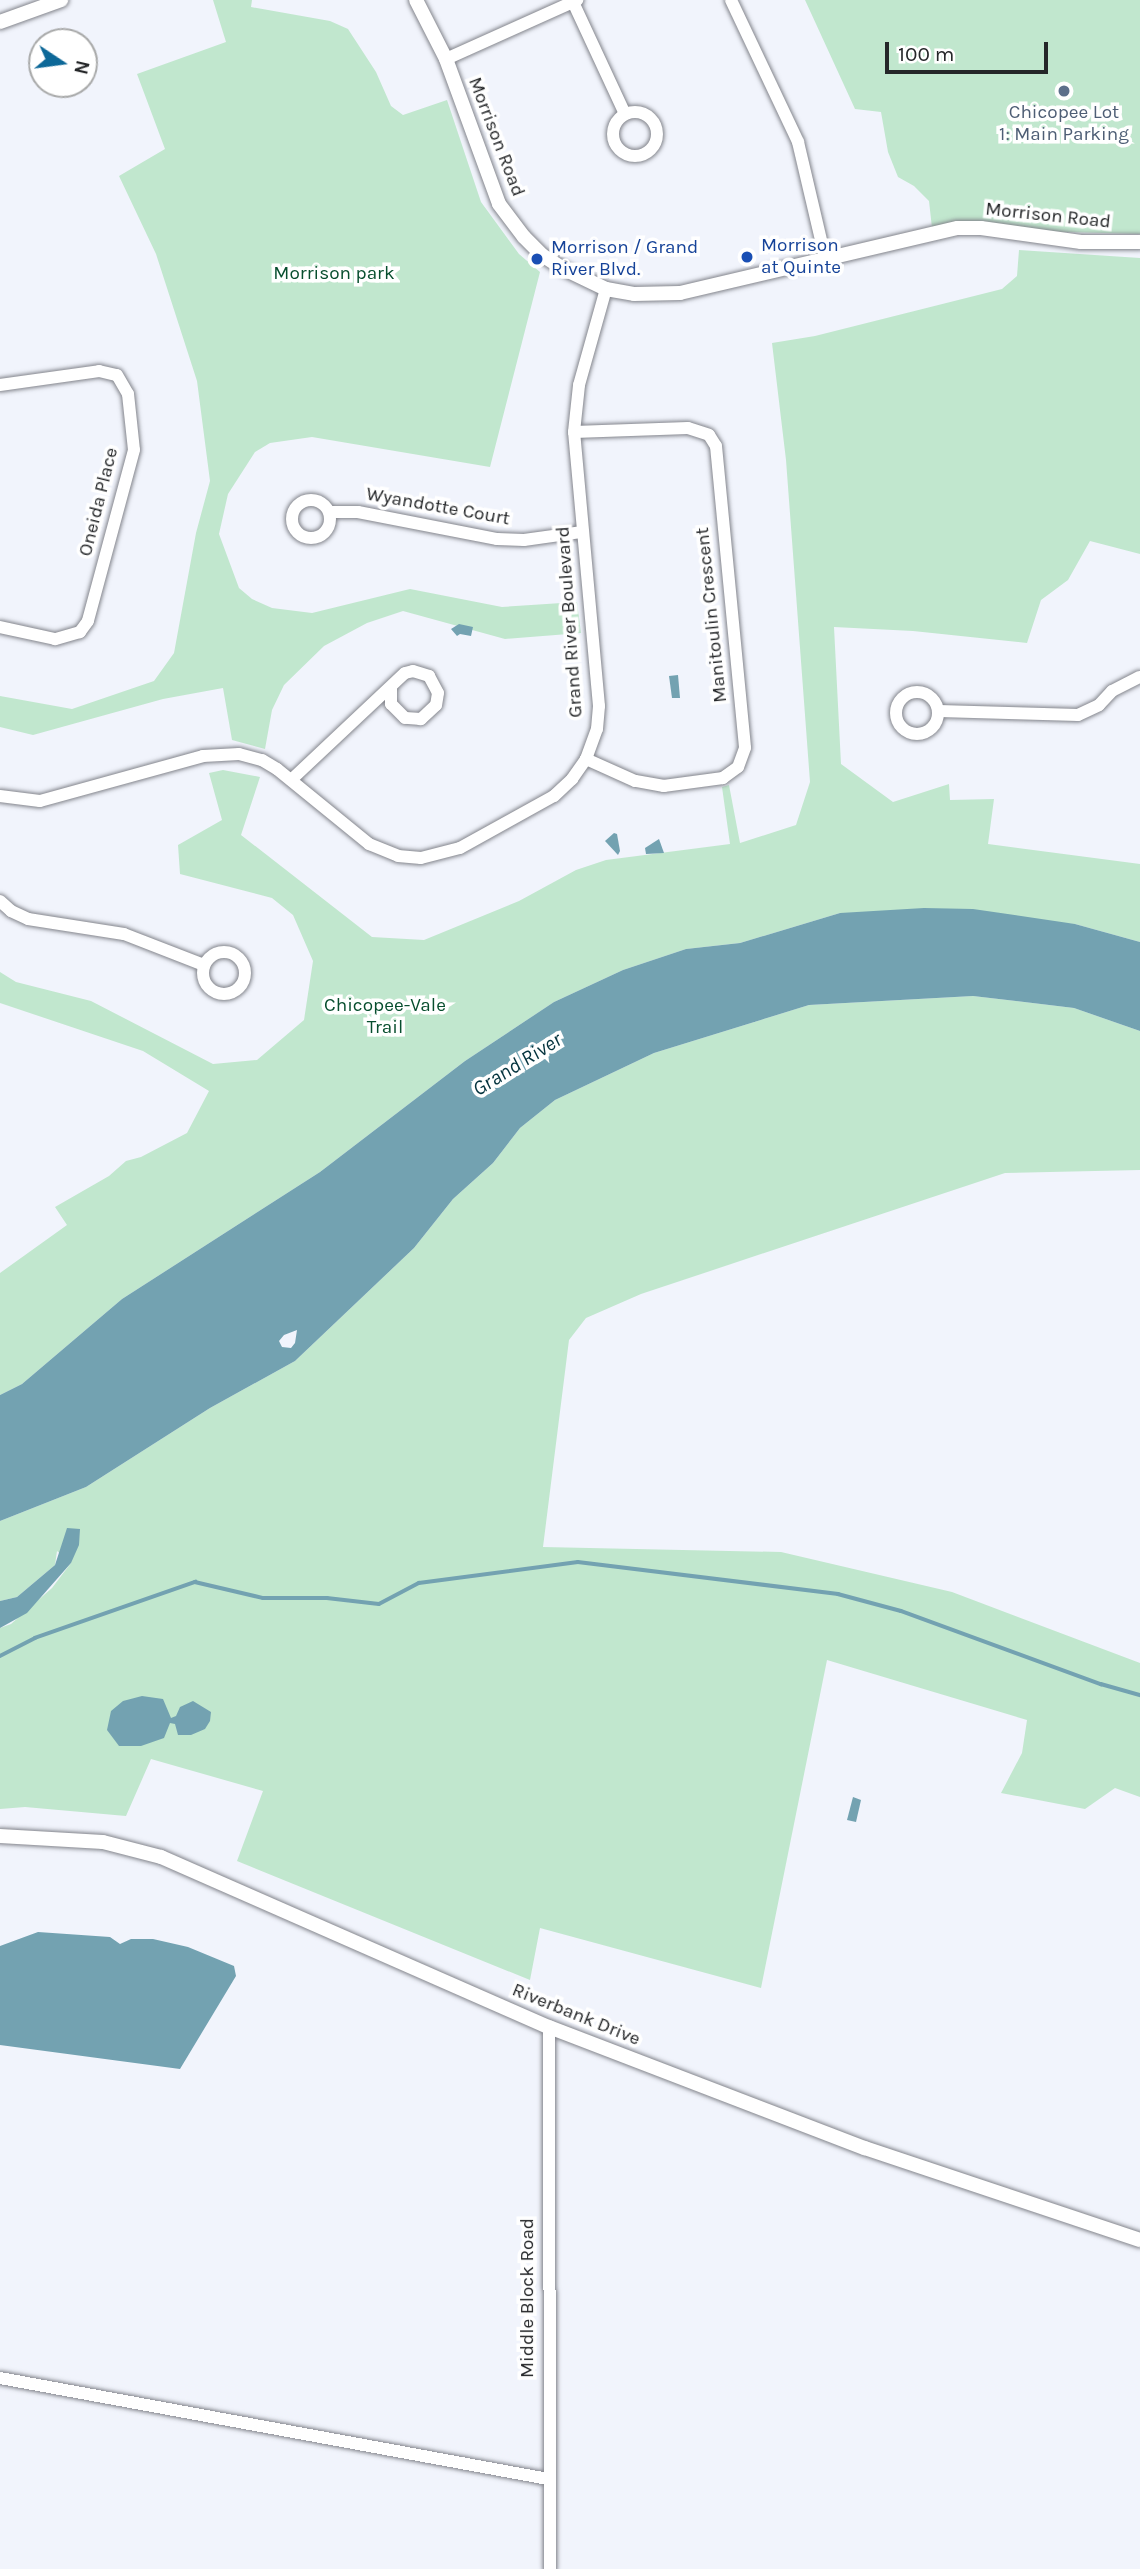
<!DOCTYPE html>
<style>
body{margin:0}
#map{position:relative;width:1140px;height:2569px;overflow:hidden;background:#f1f4fc;font-family:Karla,sans-serif}
div>[style]{position:absolute}
.green>*{inset:0;background:#c1e7ce}
.water>*{inset:0;background:#73a2b1}
.stream>*{height:3.5px;margin:-1.75px;padding:0 1.75px;transform-origin:1.75px;border-radius:1.75px;background:#73a2b1}
.roads{filter:drop-shadow(0 0 2px #83858c) drop-shadow(0 0 2px #83858c)}
.minor>*{height:12px;margin:-6px;padding:0 6px;transform-origin:6px;border-radius:6px;background:#fff}
.minor>.ring{margin:-6px;padding:0;box-sizing:content-box;background:none;border:12px solid #fff;border-radius:50%}
.tertiary>*{height:14px;margin:-7px;padding:0 7px;transform-origin:7px;border-radius:7px;background:#fff}
.dots>*{width:19px;height:19px;translate:-50% -50%;box-sizing:border-box;border:4px solid #fff;border-radius:50%}
span{translate:-50% -50%;white-space:nowrap;text-align:center;line-height:1.15;-webkit-text-stroke:7px #fff;paint-order:stroke}
.service-label{font-size:19px;color:#4e5e75}
.street-label{font-size:19px;color:#252729}
.transit-label{font-size:19px;color:#164399}
.left{translate:0 -50%;text-align:left}
.park-label{font-size:19px;color:#074e2e}
.water-label{font-size:21px;color:#04333e;font-style:italic}
.north{position:absolute;left:28px;top:28px;width:70px;height:70px;box-sizing:border-box;background:#fff;border:2px solid #a8a9a9;border-radius:50%;rotate:103deg;font-size:19px;font-weight:700;line-height:28px;text-align:center;color:#252729}
.north::after{content:'';display:block;margin:auto;width:24px;height:32px;background:#0d6898;clip-path:polygon(50% 0,100% 100%,50% 72%,0 100%)}
.scale{position:absolute;left:885px;top:42px;width:163px;height:32px;box-sizing:border-box;border:4px solid #252729;border-top:0;padding-left:9px;font-size:21px;line-height:24px;white-space:nowrap;color:#252729;-webkit-text-stroke:5px #fff;paint-order:stroke}
</style>
<div id="map">
<div class="green">
<div style="clip-path:polygon(213px 0,252px 0,251px 7px,330px 21px,348px 29px,376px 72px,391px 106px,403px 115px,447px 100px,481px 202px,519px 254px,540px 272px,490px 467px,312px 437px,270px 443px,255px 452px,228px 494px,219px 534px,239px 588px,252px 599px,272px 608px,312px 613px,410px 589px,502px 607px,577px 602px,581px 633px,505px 639px,403px 611px,367px 623px,324px 646px,284px 685px,272px 710px,265px 749px,232px 740px,223px 688px,163px 699px,33px 735px,0 727px,0 696px,72px 709px,154px 681px,174px 653px,196px 533px,210px 481px,197px 381px,156px 254px,119px 176px,165px 149px,137px 74px,226px 42px)"></div>
<div style="clip-path:polygon(805px 0,1140px 0,1140px 234px,1028px 231px,980px 221px,932px 228px,929px 201px,914px 186px,898px 177px,888px 152px,881px 112px,855px 109px)"></div>
<div style="clip-path:polygon(1019px 250px,1140px 258px,1140px 554px,1090px 541px,1068px 580px,1041px 600px,1027px 643px,913px 631px,834px 627px,841px 764px,893px 802px,949px 784px,950px 800px,994px 799px,988px 844px,1140px 864px,1140px 942px,1075px 924px,840px 913px,740px 943px,686px 949px,623px 970px,554px 1002px,465px 1061px,320px 1172px,122px 1299px,22px 1384px,0 1395px,0 1273px,67px 1225px,55px 1207px,109px 1176px,126px 1161px,141px 1157px,187px 1133px,209px 1091px,143px 1051px,0 1003px,0 972px,16px 982px,91px 1001px,213px 1064px,257px 1060px,304px 1020px,313px 961px,293px 915px,272px 898px,180px 874px,178px 845px,222px 820px,209px 773px,223px 770px,260px 777px,241px 835px,372px 937px,424px 940px,519px 901px,576px 870px,606px 860px,730px 844px,722px 787px,729px 785px,740px 843px,796px 825px,810px 782px,786px 460px,772px 343px,815px 336px,1002px 289px,1017px 276px)"></div>
<div style="clip-path:polygon(973px 996px,1074px 1008px,1140px 1031px,1140px 1170px,1005px 1173px,641px 1294px,586px 1318px,569px 1340px,543px 1547px,781px 1552px,952px 1592px,1140px 1663px,1140px 1797px,1115px 1788px,1085px 1809px,1001px 1793px,1022px 1753px,1027px 1720px,827px 1660px,761px 1988px,540px 1928px,530px 1980px,237px 1861px,263px 1791px,151px 1759px,126px 1816px,25px 1807px,0 1809px,0 1628px,11px 1624px,52px 1588px,71px 1563px,57px 1551px,55px 1565px,17px 1597px,0 1601px,0 1521px,86px 1487px,210px 1408px,295px 1361px,414px 1248px,453px 1199px,493px 1163px,520px 1128px,555px 1100px,654px 1053px,809px 1005px)"></div>
</div>
<div class="water">
<div style="clip-path:polygon(459px 624px,473px 627px,471px 636px,460px 634px,457px 636px,451px 629px)"></div>
<div style="clip-path:polygon(678px 675px,680px 698px,672px 698px,669px 676px)"></div>
<div style="clip-path:polygon(614px 833px,617px 834px,620px 851px,618px 855px,605px 841px)"></div>
<div style="clip-path:polygon(659px 839px,664px 853px,646px 854px,645px 848px)"></div>
<div style="clip-path:polygon(evenodd,924px 908px,973px 909px,1075px 924px,1140px 942px,1140px 1031px,1074px 1008px,973px 996px,809px 1005px,654px 1053px,555px 1100px,520px 1128px,493px 1163px,453px 1199px,414px 1248px,295px 1361px,210px 1408px,86px 1487px,0 1521px,0 1395px,22px 1384px,122px 1299px,320px 1172px,465px 1061px,554px 1002px,623px 970px,686px 949px,740px 943px,840px 913px,924px 908px,297px 1330px,295px 1343px,291px 1348px,282px 1347px,279px 1341px,284px 1335px,297px 1330px)"></div>
<div style="clip-path:polygon(67px 1528px,80px 1529px,79px 1545px,71px 1563px,27px 1613px,0 1628px,0 1601px,17px 1597px,55px 1565px)"></div>
<div style="clip-path:polygon(142px 1696px,163px 1699px,171px 1718px,176px 1716px,180px 1707px,193px 1701px,211px 1712px,210px 1721px,205px 1729px,191px 1735px,178px 1735px,175px 1724px,170px 1723px,164px 1738px,141px 1746px,119px 1746px,107px 1730px,111px 1711px,123px 1701px)"></div>
<div style="clip-path:polygon(853px 1797px,861px 1800px,856px 1822px,847px 1820px)"></div>
<div style="clip-path:polygon(38px 1932px,110px 1937px,120px 1944px,131px 1939px,153px 1939px,188px 1947px,234px 1966px,236px 1976px,180px 2069px,0 2045px,0 1946px)"></div>
</div>
<div class="stream">
<div style="left:0;top:1656px;width:39px;rotate:-27deg"></div>
<div style="left:35px;top:1638px;width:170px;rotate:-19.3deg"></div>
<div style="left:195px;top:1582px;width:70px;rotate:13.2deg"></div>
<div style="left:263px;top:1598px;width:64px"></div>
<div style="left:327px;top:1598px;width:52px;rotate:6.6deg"></div>
<div style="left:379px;top:1604px;width:45px;rotate:-27.7deg"></div>
<div style="left:419px;top:1583px;width:160px;rotate:-7.5deg"></div>
<div style="left:578px;top:1562px;width:262px;rotate:7deg"></div>
<div style="left:838px;top:1594px;width:65px;rotate:15.1deg"></div>
<div style="left:901px;top:1611px;width:213px;rotate:20.1deg"></div>
<div style="left:1101px;top:1684px;width:41px;rotate:15.8deg"></div>
</div>
<div class="roads">
<div class="minor">
<div style="left:731px;top:0;width:157px;rotate:64.7deg"></div>
<div style="left:798px;top:142px;width:118px;rotate:76.8deg"></div>
<div style="left:573px;top:2px;width:123px;rotate:65.1deg"></div>
<div style="left:446px;top:59px;width:144px;rotate:-24.2deg"></div>
<div class="ring" style="left:613px;top:112px;width:32px;height:32px"></div>
<div style="left:0;top:385px;width:100px;rotate:-8deg"></div>
<div style="left:99px;top:371px;width:18px;rotate:13deg"></div>
<div style="left:117px;top:375px;width:22px;rotate:60deg"></div>
<div style="left:128px;top:394px;width:56px;rotate:83.9deg"></div>
<div style="left:134px;top:450px;width:177px;rotate:105.1deg"></div>
<div style="left:88px;top:621px;width:14px;rotate:126deg"></div>
<div style="left:80px;top:632px;width:26px;rotate:164deg"></div>
<div style="left:55px;top:639px;width:56px;rotate:-167.7deg"></div>
<div style="left:574px;top:432px;width:114px;rotate:-2deg"></div>
<div style="left:688px;top:428px;width:22px;rotate:18deg"></div>
<div style="left:709px;top:435px;width:13px;rotate:58deg"></div>
<div style="left:716px;top:446px;width:303px;rotate:84.5deg"></div>
<div style="left:745px;top:748px;width:20px;rotate:110deg"></div>
<div style="left:738px;top:767px;width:19px;rotate:144deg"></div>
<div style="left:723px;top:778px;width:60px;rotate:172.3deg"></div>
<div style="left:664px;top:786px;width:29px;rotate:-170deg"></div>
<div style="left:635px;top:781px;width:54px;rotate:-155.8deg"></div>
<div class="ring" style="left:292px;top:500px;width:26px;height:26px"></div>
<div style="left:329px;top:512px;width:29px"></div>
<div style="left:358px;top:512px;width:142px;rotate:11deg"></div>
<div style="left:497px;top:539px;width:27px;rotate:2deg"></div>
<div style="left:524px;top:540px;width:59px;rotate:-7.9deg"></div>
<div class="ring" style="left:896px;top:692px;width:30px;height:30px"></div>
<div style="left:939px;top:711px;width:139px;rotate:1.6deg"></div>
<div style="left:1078px;top:715px;width:23px;rotate:-25deg"></div>
<div style="left:1099px;top:705px;width:19px;rotate:-47deg"></div>
<div style="left:1112px;top:691px;width:31px;rotate:-27deg"></div>
<div style="left:291px;top:780px;width:156px;rotate:-43.2deg"></div>
<div style="left:405px;top:673px;width:8px;rotate:-14deg"></div>
<div style="left:413px;top:671px;width:17px;rotate:17deg"></div>
<div style="left:429px;top:676px;width:19px;rotate:62deg"></div>
<div style="left:438px;top:693px;width:12px;rotate:99deg"></div>
<div style="left:436px;top:705px;width:21px;rotate:137deg"></div>
<div style="left:421px;top:719px;width:16px;rotate:-176deg"></div>
<div style="left:405px;top:718px;width:20px;rotate:-135deg"></div>
<div style="left:391px;top:704px;width:16px;rotate:-90deg"></div>
<div style="left:0;top:796px;width:40px;rotate:7.1deg"></div>
<div style="left:40px;top:801px;width:169px;rotate:-15.4deg"></div>
<div style="left:203px;top:756px;width:36px;rotate:-3deg"></div>
<div style="left:239px;top:754px;width:24px;rotate:15deg"></div>
<div style="left:262px;top:760px;width:17px;rotate:31deg"></div>
<div style="left:277px;top:769px;width:119px;rotate:39.2deg"></div>
<div style="left:369px;top:844px;width:31px;rotate:22deg"></div>
<div style="left:398px;top:856px;width:23px;rotate:5deg"></div>
<div style="left:421px;top:858px;width:40px;rotate:-14.4deg"></div>
<div style="left:460px;top:848px;width:107px;rotate:-29deg"></div>
<div style="left:554px;top:796px;width:25px;rotate:-43deg"></div>
<div style="left:572px;top:779px;width:24px;rotate:-55deg"></div>
<div style="left:586px;top:759px;width:32px;rotate:-70deg"></div>
<div style="left:597px;top:729px;width:23px;rotate:-85deg"></div>
<div style="left:599px;top:706px;width:275px;rotate:-95.2deg"></div>
<div style="left:574px;top:432px;width:47px;rotate:-83.9deg"></div>
<div style="left:579px;top:385px;width:100px;rotate:-74.3deg"></div>
<div style="left:0;top:901px;width:15px;rotate:42deg"></div>
<div style="left:11px;top:911px;width:19px;rotate:25deg"></div>
<div style="left:28px;top:919px;width:97px;rotate:8.9deg"></div>
<div style="left:124px;top:934px;width:86px;rotate:21.2deg"></div>
<div class="ring" style="left:203px;top:952px;width:30px;height:30px"></div>
<div style="left:549px;top:2027px;width:542px;rotate:89.89deg"></div>
<div style="left:0;top:2378px;width:557px;rotate:10.44deg"></div>
</div>
<div class="tertiary">
<div style="left:416px;top:0;width:66px;rotate:63deg"></div>
<div style="left:446px;top:59px;width:154px;rotate:69.9deg"></div>
<div style="left:499px;top:204px;width:41px;rotate:52.9deg"></div>
<div style="left:524px;top:237px;width:25px;rotate:45deg"></div>
<div style="left:542px;top:255px;width:24px;rotate:33deg"></div>
<div style="left:562px;top:268px;width:49px;rotate:25.5deg"></div>
<div style="left:606px;top:289px;width:28px;rotate:10deg"></div>
<div style="left:634px;top:294px;width:46px;rotate:-1.2deg"></div>
<div style="left:680px;top:293px;width:285px;rotate:-13.2deg"></div>
<div style="left:958px;top:228px;width:23px"></div>
<div style="left:981px;top:228px;width:101px;rotate:8deg"></div>
<div style="left:1081px;top:242px;width:59px"></div>
<div style="left:0;top:22px;width:65px;rotate:-19.8deg"></div>
<div style="left:0;top:1836px;width:103px;rotate:3.3deg"></div>
<div style="left:103px;top:1842px;width:60px;rotate:14.5deg"></div>
<div style="left:161px;top:1857px;width:424px;rotate:23.7deg"></div>
<div style="left:549px;top:2027px;width:338px;rotate:21deg"></div>
<div style="left:865px;top:2148px;width:290px;rotate:18.5deg"></div>
</div>
</div>
<div class="dots">
<div style="left:1064px;top:91px;background:#5c6f8a"></div>
<div style="left:747px;top:257px;background:#1a4fb4"></div>
<div style="left:537px;top:259px;background:#1a4fb4"></div>
</div>
<div class="service-label">
<span style="left:1064px;top:124px">Chicopee Lot<br>1: Main Parking</span>
</div>
<div class="street-label">
<span style="left:496px;top:137px;rotate:69deg">Morrison Road</span>
<span style="left:1048px;top:216px;rotate:6deg">Morrison Road</span>
<span style="left:99px;top:502px;rotate:-76deg">Oneida Place</span>
<span style="left:438px;top:507px;rotate:10deg">Wyandotte Court</span>
<span style="left:712px;top:615px;rotate:-96deg">Manitoulin Crescent</span>
<span style="left:570px;top:622px;rotate:-94deg">Grand River Boulevard</span>
<span style="left:576px;top:2015px;rotate:22deg">Riverbank Drive</span>
<span style="left:528px;top:2298px;rotate:-90deg">Middle Block Road</span>
</div>
<div class="transit-label">
<span class="left" style="left:761px;top:257px">Morrison<br>at Quinte</span>
<span class="left" style="left:551px;top:259px">Morrison / Grand<br>River Blvd.</span>
</div>
<div class="park-label">
<span style="left:334px;top:274px">Morrison park</span>
<span style="left:385px;top:1017px">Chicopee-Vale<br>Trail</span>
</div>
<div class="water-label">
<span style="left:517px;top:1064px;rotate:-32deg">Grand River</span>
</div>
<div class="north">N</div>
<div class="scale">100 m</div>
</div>
